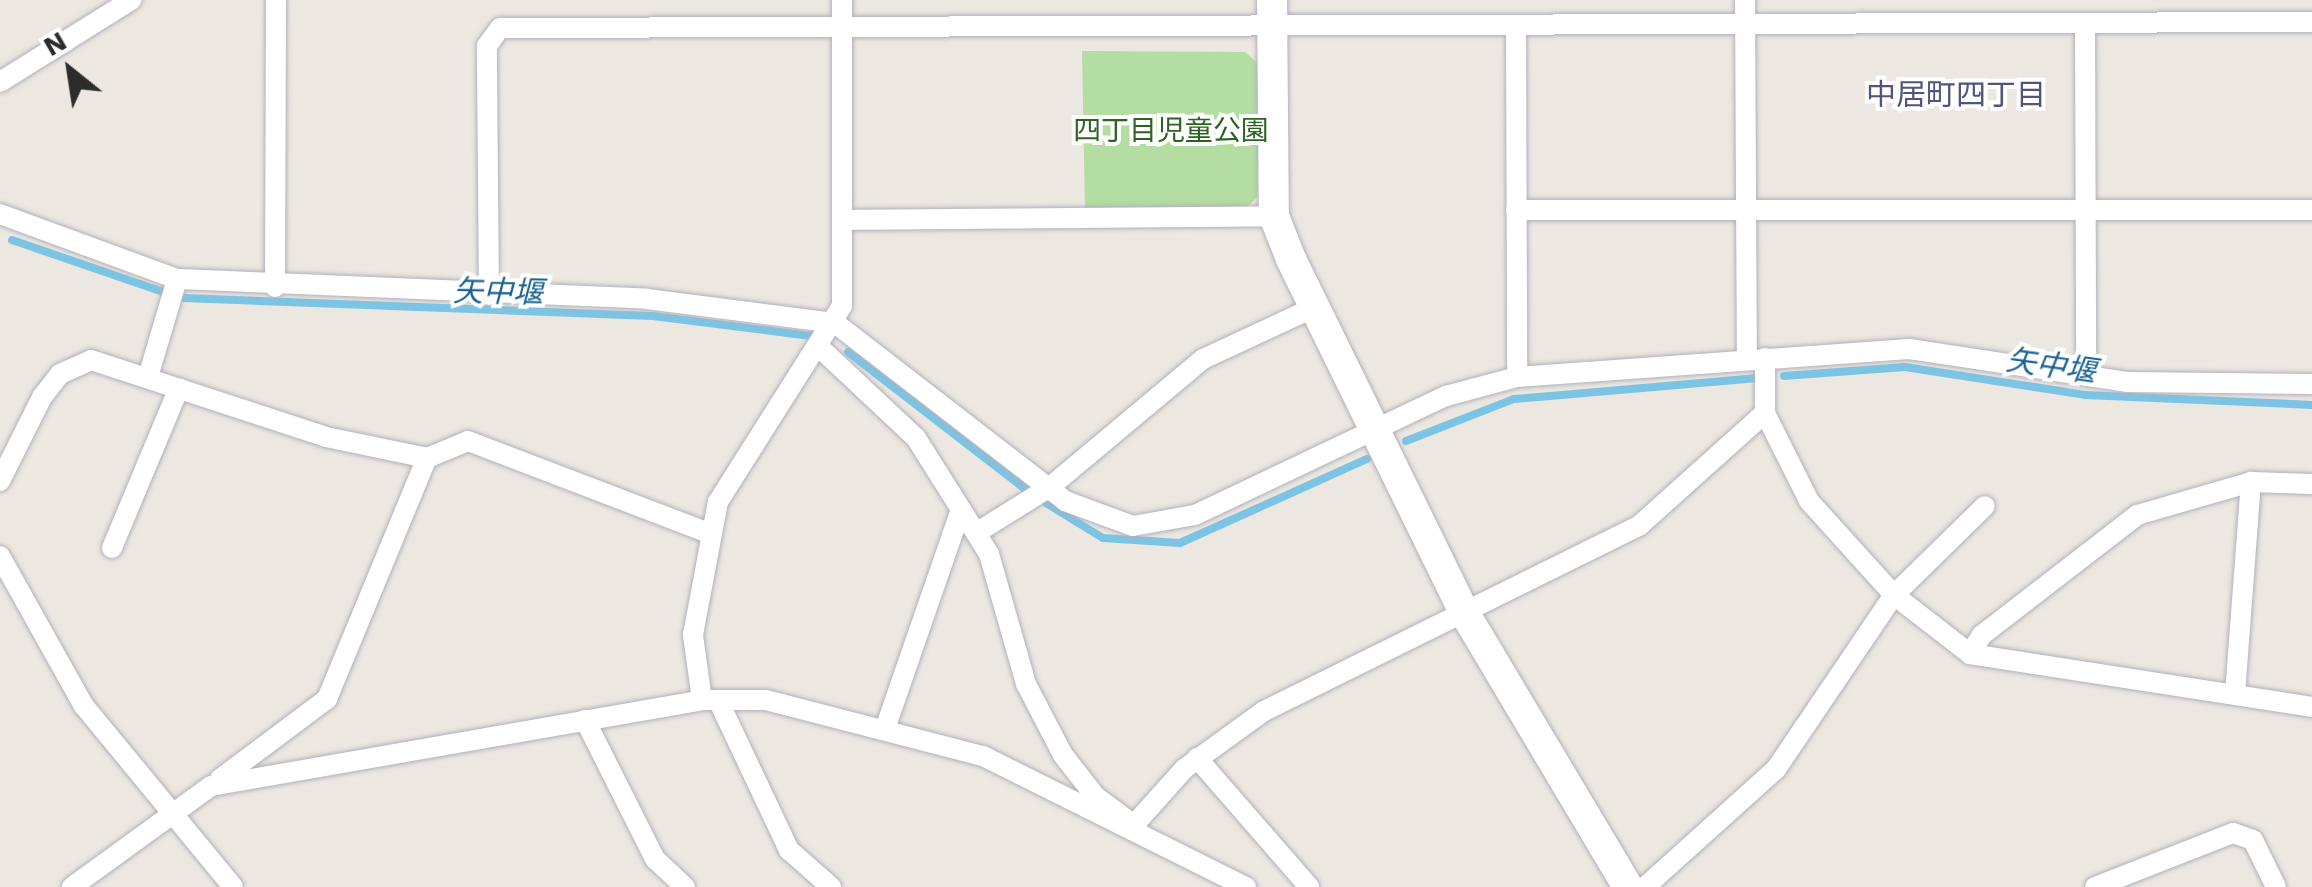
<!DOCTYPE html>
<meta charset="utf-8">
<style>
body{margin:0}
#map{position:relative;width:2312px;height:887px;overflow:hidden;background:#ece7e0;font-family:"Work Sans","Noto Sans JP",sans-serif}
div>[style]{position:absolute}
.green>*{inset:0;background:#b3dda1}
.stream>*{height:8px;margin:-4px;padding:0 4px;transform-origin:4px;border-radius:4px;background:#7cc4e4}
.roads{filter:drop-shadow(0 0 2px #b0b1bb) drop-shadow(0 0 2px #b0b1bb)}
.street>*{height:20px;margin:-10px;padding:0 10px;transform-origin:10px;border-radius:10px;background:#fff}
.secondary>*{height:30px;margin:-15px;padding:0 15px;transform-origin:15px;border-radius:15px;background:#fff}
span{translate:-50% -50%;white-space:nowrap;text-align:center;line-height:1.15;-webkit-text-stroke:8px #fff;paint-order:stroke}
.park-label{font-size:28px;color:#2c6321}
.neighbourhood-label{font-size:30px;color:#505579}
.water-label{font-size:30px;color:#1a6392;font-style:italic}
.north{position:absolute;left:20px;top:20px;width:100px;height:100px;-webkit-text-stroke:8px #fff;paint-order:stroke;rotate:330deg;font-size:28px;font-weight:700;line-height:40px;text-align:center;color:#2c2c2c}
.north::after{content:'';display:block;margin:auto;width:35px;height:45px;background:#2c2c2c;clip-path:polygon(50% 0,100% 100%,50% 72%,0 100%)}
</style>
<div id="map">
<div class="green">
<div style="clip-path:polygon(1082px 51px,1245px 52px,1260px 65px,1257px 197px,1243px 211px,1085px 211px)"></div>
</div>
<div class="stream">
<div style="left:12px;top:240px;width:163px;rotate:19deg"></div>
<div style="left:184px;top:298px;width:469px;rotate:2.2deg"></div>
<div style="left:653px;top:316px;width:159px;rotate:7.2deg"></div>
<div style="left:848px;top:352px;width:227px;rotate:37.7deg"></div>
<div style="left:1784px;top:376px;width:121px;rotate:-4.3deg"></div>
<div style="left:1905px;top:367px;width:182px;rotate:8.8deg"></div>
<div style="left:2085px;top:395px;width:227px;rotate:2.5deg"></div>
<div style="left:1406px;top:441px;width:116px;rotate:-21.3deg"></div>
<div style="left:1514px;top:399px;width:245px;rotate:-4.9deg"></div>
<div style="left:1046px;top:503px;width:67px;rotate:31.6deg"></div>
<div style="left:1103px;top:538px;width:77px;rotate:3.7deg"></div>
<div style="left:1180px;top:543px;width:205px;rotate:-24.2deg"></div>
</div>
<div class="roads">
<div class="street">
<div style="left:1745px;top:0;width:359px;rotate:89.7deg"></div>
<div style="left:2085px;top:25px;width:349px;rotate:89.8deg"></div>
<div style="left:1516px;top:29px;width:348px;rotate:89.8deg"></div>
<div style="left:0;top:82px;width:155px;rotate:-32deg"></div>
<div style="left:1516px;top:210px;width:796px"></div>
<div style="left:0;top:214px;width:189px;rotate:20.2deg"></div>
<div style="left:177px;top:279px;width:470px;rotate:2.4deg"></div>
<div style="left:647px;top:299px;width:190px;rotate:7.3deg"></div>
<div style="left:835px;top:323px;width:291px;rotate:37.7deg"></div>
<div style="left:1065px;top:501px;width:72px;rotate:20.2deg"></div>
<div style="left:1133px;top:526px;width:63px;rotate:-10.1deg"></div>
<div style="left:1195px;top:515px;width:278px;rotate:-25.4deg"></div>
<div style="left:1446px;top:396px;width:73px;rotate:-15deg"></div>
<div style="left:1517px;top:377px;width:393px;rotate:-4.1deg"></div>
<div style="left:1909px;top:349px;width:220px;rotate:8.6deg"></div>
<div style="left:2127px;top:382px;width:185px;rotate:0.6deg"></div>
<div style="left:843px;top:220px;width:431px;rotate:-0.5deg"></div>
<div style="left:275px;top:287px;width:287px;rotate:-89.8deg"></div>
<div style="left:489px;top:295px;width:249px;rotate:-90.5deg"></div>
<div style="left:487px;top:46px;width:22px;rotate:-54deg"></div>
<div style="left:500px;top:28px;width:1812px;rotate:-0.19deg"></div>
<div style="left:819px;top:347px;width:133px;rotate:43.2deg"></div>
<div style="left:916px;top:438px;width:137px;rotate:57.8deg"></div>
<div style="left:989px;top:554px;width:135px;rotate:74.1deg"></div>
<div style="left:1026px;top:684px;width:80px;rotate:62.5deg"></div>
<div style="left:1063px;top:755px;width:52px;rotate:52deg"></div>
<div style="left:1095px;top:796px;width:49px;rotate:36.6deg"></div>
<div style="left:1134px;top:825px;width:75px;rotate:-48.2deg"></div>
<div style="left:1184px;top:769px;width:99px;rotate:-35.9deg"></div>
<div style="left:1264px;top:711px;width:419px;rotate:-26.3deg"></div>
<div style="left:1640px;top:525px;width:168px;rotate:-41.9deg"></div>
<div style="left:1765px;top:358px;width:55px;rotate:90deg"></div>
<div style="left:1765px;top:413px;width:98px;rotate:63.4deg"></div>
<div style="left:1809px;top:501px;width:127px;rotate:47.9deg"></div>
<div style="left:1894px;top:595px;width:96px;rotate:37.8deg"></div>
<div style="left:1970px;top:654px;width:346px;rotate:8.8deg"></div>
<div style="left:148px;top:377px;width:102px;rotate:-73.5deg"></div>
<div style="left:0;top:481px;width:94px;rotate:-63.4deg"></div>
<div style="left:42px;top:397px;width:29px;rotate:-52deg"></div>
<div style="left:60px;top:374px;width:34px;rotate:-24deg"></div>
<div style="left:91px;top:360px;width:247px;rotate:18.1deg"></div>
<div style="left:326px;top:437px;width:103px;rotate:11.7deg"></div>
<div style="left:976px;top:533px;width:87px;rotate:-31.9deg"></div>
<div style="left:1050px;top:487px;width:199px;rotate:-39.9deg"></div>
<div style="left:1203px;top:359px;width:123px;rotate:-24.9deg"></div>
<div style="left:112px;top:548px;width:173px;rotate:-67.3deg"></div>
<div style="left:0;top:556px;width:172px;rotate:60.8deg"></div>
<div style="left:84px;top:706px;width:234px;rotate:50.5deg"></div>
<div style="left:1970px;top:654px;width:22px;rotate:-58deg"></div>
<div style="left:1982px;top:635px;width:196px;rotate:-37.7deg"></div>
<div style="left:2137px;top:515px;width:119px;rotate:-16.1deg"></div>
<div style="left:2251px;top:482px;width:61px;rotate:1.9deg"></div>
<div style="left:2235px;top:694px;width:213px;rotate:-85.7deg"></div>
<div style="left:702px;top:700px;width:66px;rotate:-97.9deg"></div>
<div style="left:693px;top:635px;width:135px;rotate:-79.4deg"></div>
<div style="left:718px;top:502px;width:232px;rotate:-57.7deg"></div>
<div style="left:842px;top:306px;width:306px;rotate:-90deg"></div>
<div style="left:719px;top:702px;width:164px;rotate:64.7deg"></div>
<div style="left:789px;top:850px;width:56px;rotate:41.4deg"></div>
<div style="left:585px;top:720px;width:156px;rotate:63.3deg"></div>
<div style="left:655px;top:859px;width:41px;rotate:43deg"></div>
<div style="left:886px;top:726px;width:229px;rotate:-70.9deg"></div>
<div style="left:1197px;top:758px;width:171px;rotate:49deg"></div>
<div style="left:220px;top:779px;width:134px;rotate:-36.8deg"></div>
<div style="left:327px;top:699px;width:261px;rotate:-67.5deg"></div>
<div style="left:427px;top:458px;width:44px;rotate:-22.5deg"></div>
<div style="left:468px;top:441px;width:258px;rotate:20.9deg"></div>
<div style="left:72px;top:887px;width:172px;rotate:-36deg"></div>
<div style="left:211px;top:786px;width:498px;rotate:-9.9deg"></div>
<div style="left:702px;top:700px;width:64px"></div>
<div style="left:766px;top:700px;width:224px;rotate:14.5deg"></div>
<div style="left:983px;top:756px;width:294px;rotate:26.5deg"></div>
<div style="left:1645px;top:887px;width:176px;rotate:-42deg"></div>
<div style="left:1776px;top:769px;width:210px;rotate:-55.9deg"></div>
<div style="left:1894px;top:595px;width:127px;rotate:-44.4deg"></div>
<div style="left:2095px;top:887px;width:148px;rotate:-21.4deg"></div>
<div style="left:2233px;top:833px;width:21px;rotate:19deg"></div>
<div style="left:2253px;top:840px;width:52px;rotate:63.9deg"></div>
</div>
<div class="secondary">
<div style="left:1272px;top:0;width:216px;rotate:89.5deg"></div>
<div style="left:1274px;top:216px;width:46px;rotate:68.4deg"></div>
<div style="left:1291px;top:259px;width:393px;rotate:63.9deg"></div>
<div style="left:1464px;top:612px;width:320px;rotate:59.2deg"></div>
</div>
</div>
<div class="park-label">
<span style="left:1171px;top:131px">四丁目児童公園</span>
</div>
<div class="neighbourhood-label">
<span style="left:1956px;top:95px">中居町四丁目</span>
</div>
<div class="water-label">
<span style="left:498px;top:292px;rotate:1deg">矢中堰</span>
<span style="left:2051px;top:366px;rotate:8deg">矢中堰</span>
</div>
<div class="north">N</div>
</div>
